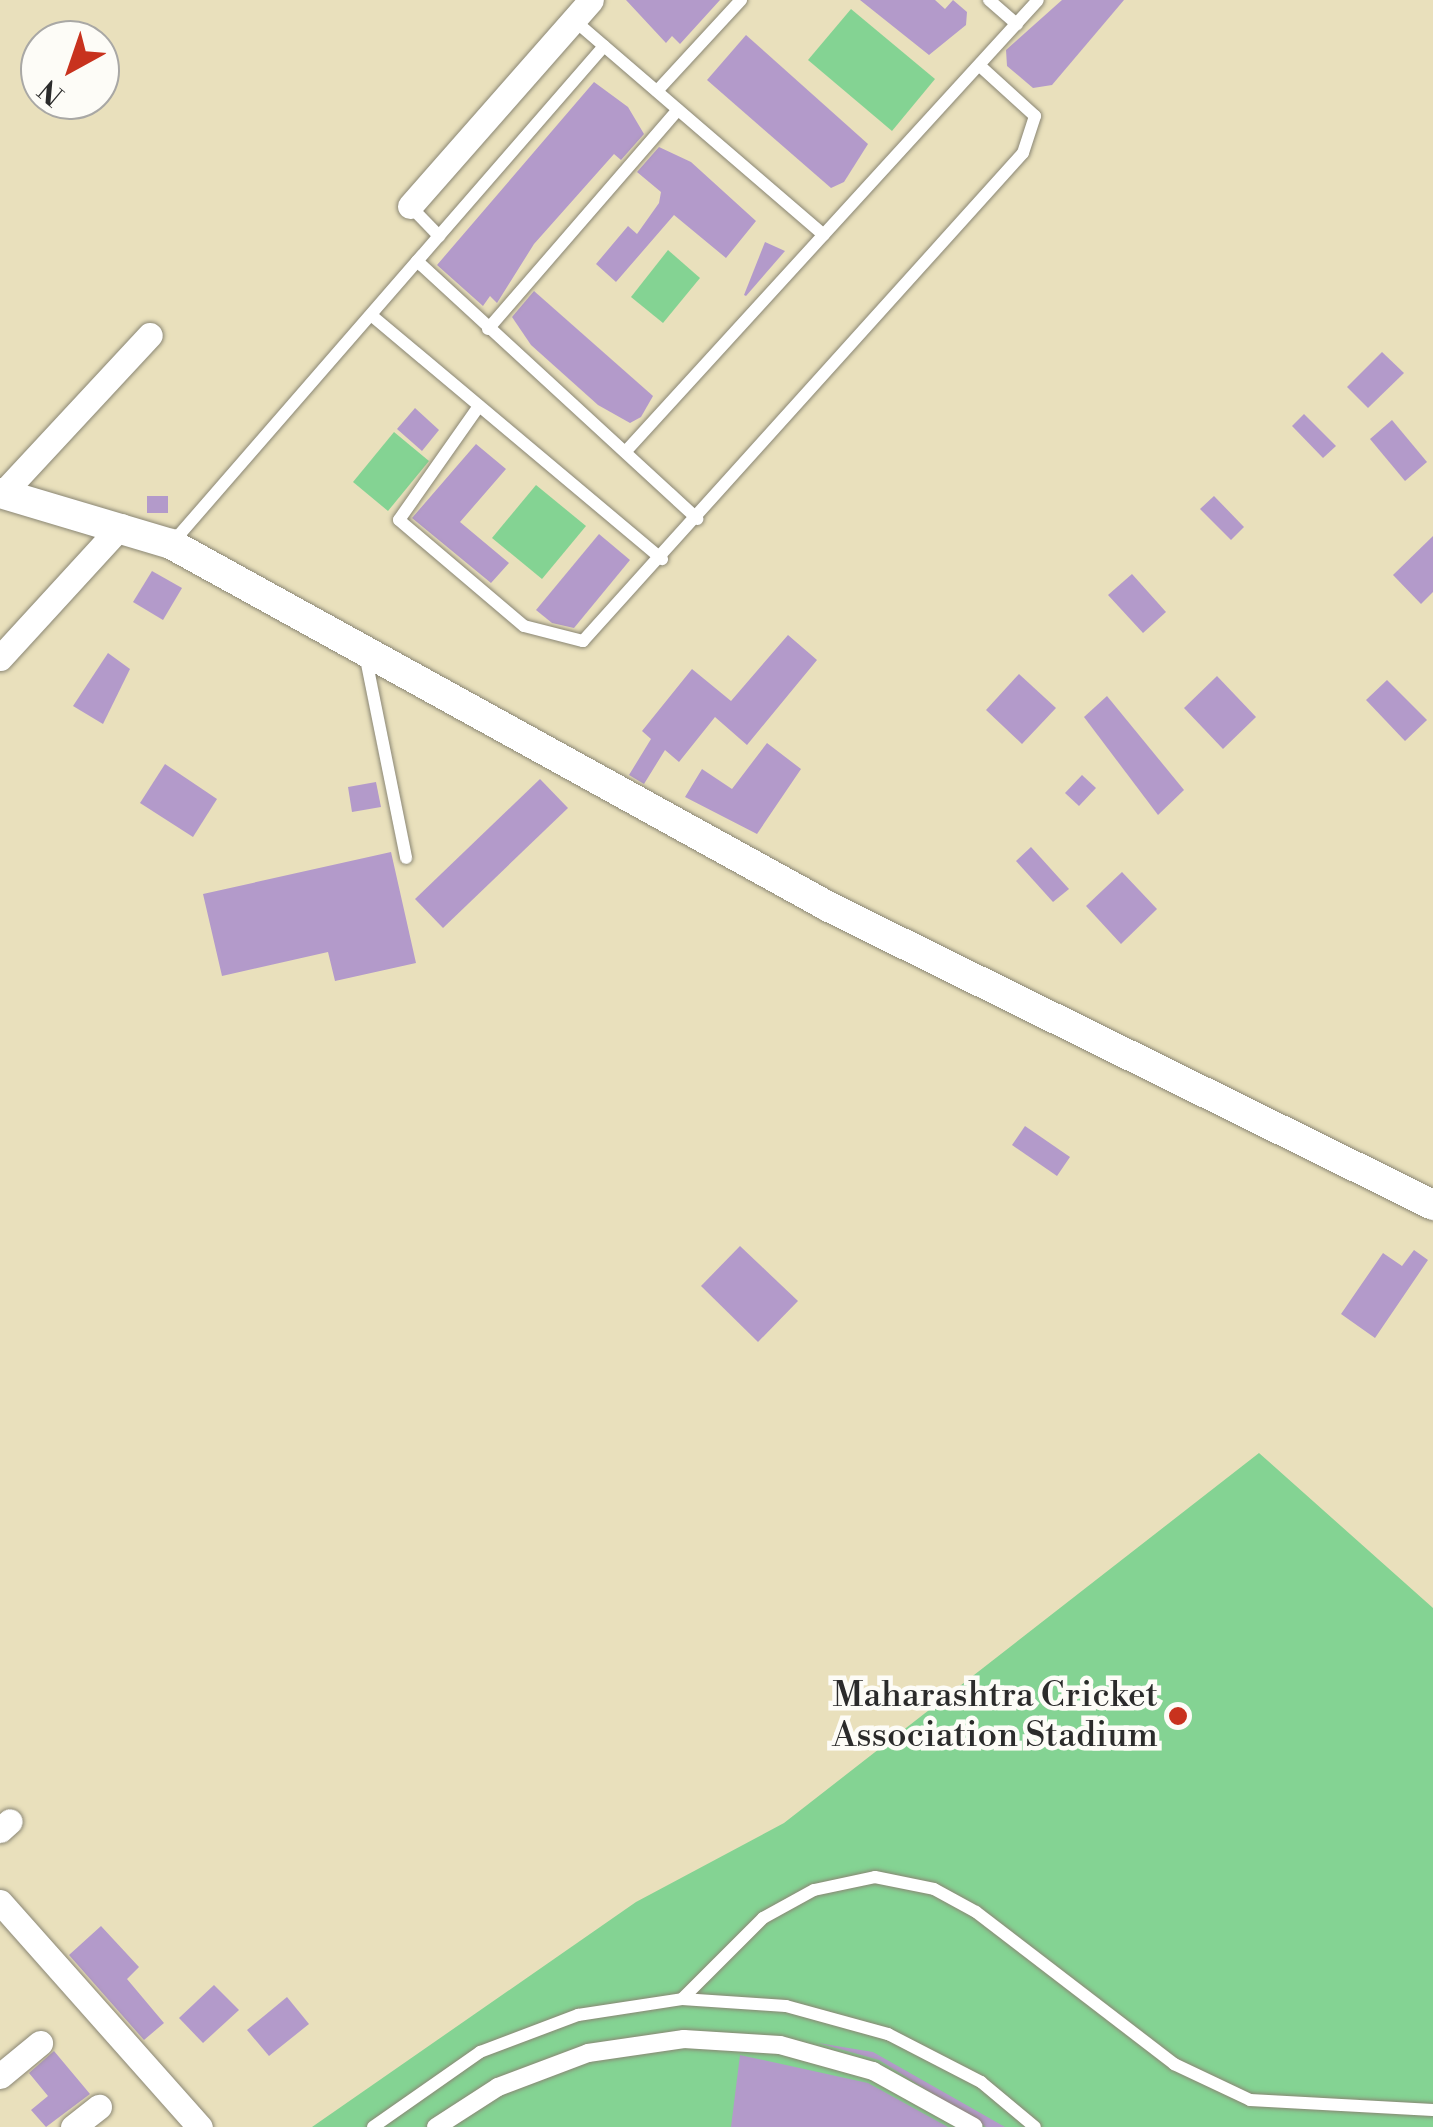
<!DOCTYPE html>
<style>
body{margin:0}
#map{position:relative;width:1433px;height:2127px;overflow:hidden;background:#e9e0bc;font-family:"Libre Bodoni",serif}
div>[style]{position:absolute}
.green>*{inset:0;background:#84d393}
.building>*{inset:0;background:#b39aca}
.roads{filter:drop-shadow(0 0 2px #8a8674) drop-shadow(0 0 2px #8a8674)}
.service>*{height:12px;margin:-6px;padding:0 6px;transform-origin:6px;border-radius:6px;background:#fff}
.pedestrian>*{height:18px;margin:-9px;padding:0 9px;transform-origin:9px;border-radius:9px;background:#fff}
.minor>*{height:25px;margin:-12.5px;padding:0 12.5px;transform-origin:12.5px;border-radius:12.5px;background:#fff}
.tertiary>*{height:30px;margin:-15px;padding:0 15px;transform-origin:15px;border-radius:15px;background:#fff}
.dots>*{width:28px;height:28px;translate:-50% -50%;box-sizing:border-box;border:5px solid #fdfcf7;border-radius:50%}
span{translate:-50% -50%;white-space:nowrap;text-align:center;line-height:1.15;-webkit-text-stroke:9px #fdfcf7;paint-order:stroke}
.poi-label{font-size:35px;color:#2b2b2b}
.right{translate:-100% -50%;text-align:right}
.north{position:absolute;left:20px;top:20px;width:100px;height:100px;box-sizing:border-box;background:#fdfcf7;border:2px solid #a9a8a5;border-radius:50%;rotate:220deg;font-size:28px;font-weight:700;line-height:40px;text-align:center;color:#2b2b2b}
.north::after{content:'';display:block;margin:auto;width:35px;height:45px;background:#c8321e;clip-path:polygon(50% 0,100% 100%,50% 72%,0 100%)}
</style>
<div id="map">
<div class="green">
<div style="clip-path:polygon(851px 9px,935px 79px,892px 131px,808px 60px)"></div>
<div style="clip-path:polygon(668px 250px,700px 278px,663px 323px,631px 297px)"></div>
<div style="clip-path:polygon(394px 432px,429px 461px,388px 511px,353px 482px)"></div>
<div style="clip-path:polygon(536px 485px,586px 526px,542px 579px,492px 538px)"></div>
<div style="clip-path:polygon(1259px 1453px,1433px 1608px,1433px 2127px,312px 2127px,636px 1902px,784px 1823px)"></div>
</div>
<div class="building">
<div style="clip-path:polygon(626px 0,720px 0,680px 44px,672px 36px,666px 43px)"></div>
<div style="clip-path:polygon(860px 0,935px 0,945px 9px,953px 0,967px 12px,966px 25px,929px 55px)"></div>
<div style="clip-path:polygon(1062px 0,1124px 0,1052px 85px,1033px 88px,1007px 66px,1006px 50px)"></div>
<div style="clip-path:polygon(746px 35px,868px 144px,844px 182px,831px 188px,707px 80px)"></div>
<div style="clip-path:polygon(594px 82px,628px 107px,644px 134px,621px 160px,614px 154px,534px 244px,497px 303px,490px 296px,483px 306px,437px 265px)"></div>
<div style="clip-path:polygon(659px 147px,691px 162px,756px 221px,726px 258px,674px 215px,616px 282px,596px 264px,628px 226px,637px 234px,659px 203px,661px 192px,637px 172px)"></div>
<div style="clip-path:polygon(765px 242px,785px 251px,746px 296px,744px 295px)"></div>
<div style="clip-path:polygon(534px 291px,653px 396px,641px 417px,630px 423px,598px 405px,531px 345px,512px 317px)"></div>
<div style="clip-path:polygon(1382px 352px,1404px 373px,1368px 408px,1347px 387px)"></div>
<div style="clip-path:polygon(415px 408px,439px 430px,422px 451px,397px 429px)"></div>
<div style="clip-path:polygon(1304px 414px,1336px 446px,1323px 458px,1292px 426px)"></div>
<div style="clip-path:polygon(1392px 420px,1427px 462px,1405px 481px,1370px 439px)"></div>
<div style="clip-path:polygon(476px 444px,506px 469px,460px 522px,509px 563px,491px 583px,412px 518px)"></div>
<div style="clip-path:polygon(147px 496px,168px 496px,168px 513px,147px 513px)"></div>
<div style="clip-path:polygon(1214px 496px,1244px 527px,1231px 540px,1200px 509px)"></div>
<div style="clip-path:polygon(599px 534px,630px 560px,574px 628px,552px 623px,536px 610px)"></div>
<div style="clip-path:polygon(1433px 536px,1433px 592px,1421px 604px,1393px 575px)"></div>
<div style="clip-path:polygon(152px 571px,182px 588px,163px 620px,133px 602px)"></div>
<div style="clip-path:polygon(1132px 574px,1166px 612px,1143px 633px,1108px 595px)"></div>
<div style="clip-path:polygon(788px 635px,817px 660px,747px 745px,715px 717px,679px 762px,665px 750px,644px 784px,629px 775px,651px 739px,642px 731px,692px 669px,731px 701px)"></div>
<div style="clip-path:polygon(108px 653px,130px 669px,103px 724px,73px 706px)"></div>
<div style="clip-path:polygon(1019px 674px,1056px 708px,1022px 744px,986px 710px)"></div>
<div style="clip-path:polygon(1217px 676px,1256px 717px,1223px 749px,1184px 708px)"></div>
<div style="clip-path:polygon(1387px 680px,1427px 720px,1405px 741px,1366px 700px)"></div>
<div style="clip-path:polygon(1107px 696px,1184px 790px,1158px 815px,1084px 717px)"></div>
<div style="clip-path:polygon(767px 743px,801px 769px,757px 834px,685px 797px,702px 769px,732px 789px)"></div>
<div style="clip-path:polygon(165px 764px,217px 799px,193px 837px,140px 803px)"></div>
<div style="clip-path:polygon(1082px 775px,1096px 788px,1079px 806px,1065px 793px)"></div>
<div style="clip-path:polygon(540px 779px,568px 808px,443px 928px,415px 899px)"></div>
<div style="clip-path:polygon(376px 782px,381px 807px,352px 812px,348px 787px)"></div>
<div style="clip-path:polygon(1031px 847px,1069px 889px,1053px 902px,1016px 861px)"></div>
<div style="clip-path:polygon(391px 852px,416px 963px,335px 981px,328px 952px,222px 976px,203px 894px)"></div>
<div style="clip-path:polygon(1122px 872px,1157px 909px,1121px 944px,1086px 906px)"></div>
<div style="clip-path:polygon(1025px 1126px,1070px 1157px,1057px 1176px,1012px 1145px)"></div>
<div style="clip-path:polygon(740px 1246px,798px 1301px,758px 1342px,701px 1286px)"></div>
<div style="clip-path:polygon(1414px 1250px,1428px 1260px,1375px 1338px,1341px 1314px,1383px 1253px,1402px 1266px)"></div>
<div style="clip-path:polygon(101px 1926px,139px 1967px,127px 1979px,164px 2023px,144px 2040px,69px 1955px)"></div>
<div style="clip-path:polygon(214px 1985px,239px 2010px,203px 2043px,179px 2018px)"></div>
<div style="clip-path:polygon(287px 1997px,309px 2024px,269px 2056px,247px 2030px)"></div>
<div style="clip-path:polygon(818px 2043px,873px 2052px,1005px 2127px,986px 2127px,879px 2060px)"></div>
<div style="clip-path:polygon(54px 2051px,90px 2094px,46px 2127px,31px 2110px,48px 2096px,29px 2073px)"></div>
<div style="clip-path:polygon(740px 2055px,868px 2083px,948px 2127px,731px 2127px)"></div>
</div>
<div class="roads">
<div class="service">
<div style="left:989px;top:0;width:37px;rotate:41deg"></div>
<div style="left:575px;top:21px;width:328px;rotate:40.7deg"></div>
<div style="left:657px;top:91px;width:124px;rotate:-47.3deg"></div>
<div style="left:410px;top:206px;width:42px;rotate:46deg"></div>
<div style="left:417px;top:261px;width:381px;rotate:42.6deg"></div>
<div style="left:371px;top:315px;width:380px;rotate:40deg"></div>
<div style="left:488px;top:329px;width:290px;rotate:-49.1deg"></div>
<div style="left:479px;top:406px;width:139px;rotate:125.1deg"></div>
<div style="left:399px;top:520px;width:164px;rotate:40.3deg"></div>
<div style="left:524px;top:626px;width:61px;rotate:14.3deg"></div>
<div style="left:583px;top:641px;width:657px;rotate:-47.96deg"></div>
<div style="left:1023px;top:153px;width:39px;rotate:-72deg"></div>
<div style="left:1035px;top:116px;width:74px;rotate:-137.7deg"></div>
<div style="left:627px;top:450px;width:609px;rotate:-47.59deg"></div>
<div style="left:173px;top:542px;width:657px;rotate:-49.01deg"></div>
<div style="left:365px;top:654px;width:208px;rotate:78.6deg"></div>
<div style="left:682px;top:1999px;width:115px;rotate:-45deg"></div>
<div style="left:763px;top:1918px;width:58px;rotate:-28.8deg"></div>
<div style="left:814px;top:1890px;width:62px;rotate:-12deg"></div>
<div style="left:875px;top:1877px;width:60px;rotate:11.5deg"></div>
<div style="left:934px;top:1889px;width:48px;rotate:28.7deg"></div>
<div style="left:976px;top:1912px;width:250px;rotate:37.5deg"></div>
<div style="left:1174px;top:2064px;width:84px;rotate:25.3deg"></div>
<div style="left:1250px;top:2100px;width:183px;rotate:3.1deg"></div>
<div style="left:373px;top:2127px;width:131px;rotate:-35deg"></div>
<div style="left:480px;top:2052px;width:105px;rotate:-20.7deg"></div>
<div style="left:578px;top:2015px;width:105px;rotate:-8.7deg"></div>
<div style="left:682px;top:1999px;width:104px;rotate:3.9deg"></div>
<div style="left:786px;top:2006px;width:106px;rotate:15.4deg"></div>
<div style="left:888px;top:2034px;width:105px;rotate:27.3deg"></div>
<div style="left:981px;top:2082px;width:70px;rotate:39.8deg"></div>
</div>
<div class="pedestrian">
<div style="left:436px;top:2127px;width:74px;rotate:-32.8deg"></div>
<div style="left:498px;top:2087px;width:96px;rotate:-20.7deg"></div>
<div style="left:588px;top:2053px;width:97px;rotate:-8.3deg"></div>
<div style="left:684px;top:2039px;width:96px;rotate:3.6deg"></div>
<div style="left:780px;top:2045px;width:97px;rotate:15.6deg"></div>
<div style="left:873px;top:2071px;width:115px;rotate:29deg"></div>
</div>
<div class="minor">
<div style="left:410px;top:206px;width:274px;rotate:-48.7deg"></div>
<div style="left:2px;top:494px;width:217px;rotate:-47.1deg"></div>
<div style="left:0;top:658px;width:179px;rotate:-47.5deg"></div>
<div style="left:0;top:1830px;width:13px;rotate:-42deg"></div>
<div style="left:0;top:1902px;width:301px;rotate:48.4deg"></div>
<div style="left:0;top:2076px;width:52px;rotate:-39.5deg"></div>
<div style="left:73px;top:2127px;width:33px;rotate:-38deg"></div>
</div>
<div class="tertiary">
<div style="left:0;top:493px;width:178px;rotate:16.6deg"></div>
<div style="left:171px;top:544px;width:751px;rotate:28.88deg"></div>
<div style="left:829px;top:907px;width:674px;rotate:26.26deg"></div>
</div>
</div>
<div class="dots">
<div style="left:1178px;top:1716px;background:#c8321e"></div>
</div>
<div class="poi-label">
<span class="right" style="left:1158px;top:1716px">Maharashtra Cricket<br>Association Stadium</span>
</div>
<div class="north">N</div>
</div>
